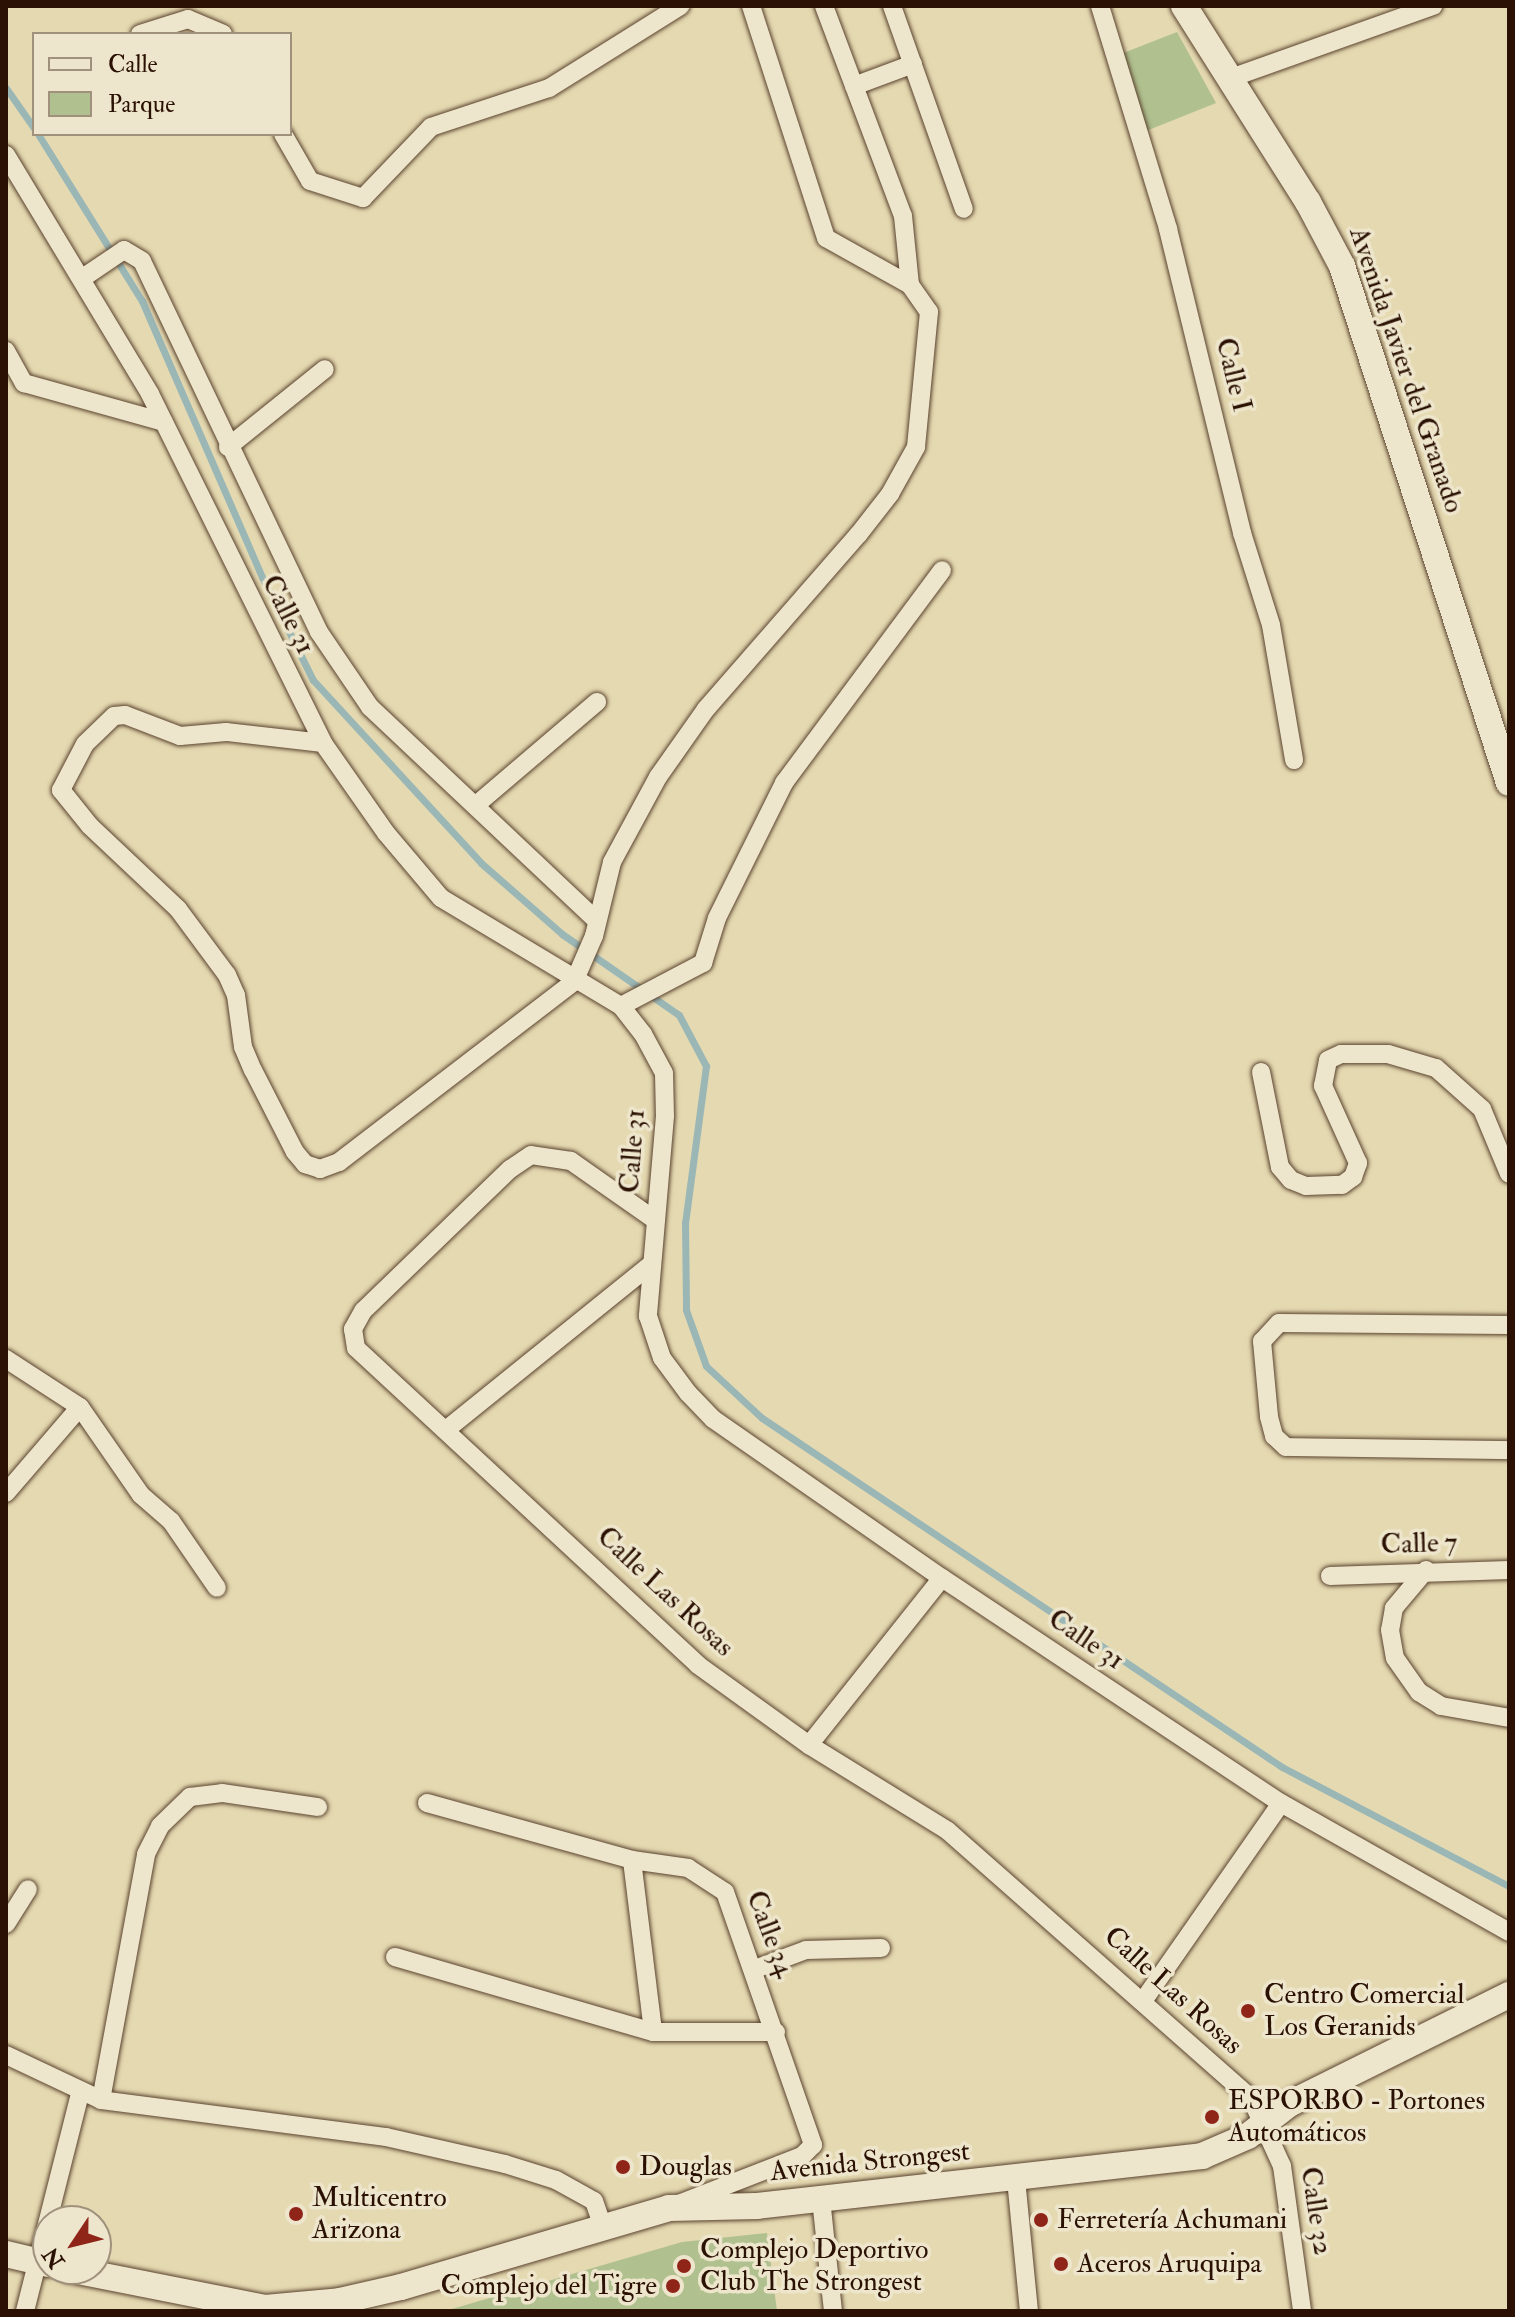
<!DOCTYPE html>
<meta charset="utf-8">
<style>
body{margin:0}
#map{position:relative;width:1515px;height:2317px;overflow:hidden;background:#e5d9b1;font-family:"IM FELL Double Pica",serif}
div>[style]{position:absolute}
.green>*{inset:0;background:#b0c08f}
.stream>*{height:7px;margin:-3.5px;padding:0 3.5px;transform-origin:3.5px;border-radius:3.5px;background:#9ab7b6}
.roads{filter:drop-shadow(0 0 2px #5a432e) drop-shadow(0 0 2px #5a432e)}
.street>*{height:18px;margin:-9px;padding:0 9px;transform-origin:9px;border-radius:9px;background:#eee6cc}
.secondary>*{height:26px;margin:-13px;padding:0 13px;transform-origin:13px;border-radius:13px;background:#eee6cc}
.dots>*{width:22px;height:22px;translate:-50% -50%;box-sizing:border-box;border:4px solid #eee6cc;border-radius:50%}
span{translate:-50% -50%;white-space:nowrap;text-align:center;line-height:1.15;-webkit-text-stroke:7px #eee6cc;paint-order:stroke}
.street-label{font-size:28px;color:#2b1103}
.poi-label{font-size:28px;color:#2b1103}
.left{translate:0 -50%;text-align:left}
.right{translate:-100% -50%;text-align:right}
.frame{position:absolute;inset:0;border:8px solid #2b1103;pointer-events:none}
.legend{position:absolute;left:32px;top:32px;width:260px;height:104px;box-sizing:border-box;background:#eee6cc;border:2px solid #a0917c;margin:0;padding:10px 14px;list-style:none;font-size:24px;color:#2b1103}
.legend li{display:flex;align-items:center;gap:16px;height:40px}
.legend b{width:40px;border:2px solid #a0917c}
.north{position:absolute;left:32px;top:2205px;width:80px;height:80px;box-sizing:border-box;background:#eee6cc;border:2px solid #a0917c;border-radius:50%;rotate:235deg;font-size:22px;font-weight:700;line-height:32px;text-align:center;color:#2b1103}
.north::after{content:'';display:block;margin:auto;width:28px;height:36px;background:#8f2418;clip-path:polygon(50% 0,100% 100%,50% 72%,0 100%)}
</style>
<div id="map">
<div class="green">
<div style="clip-path:polygon(1177px 32px,1216px 103px,1141px 133px,1113px 57px)"></div>
<div style="clip-path:polygon(767px 2233px,777px 2311px,445px 2311px,682px 2242px)"></div>
</div>
<div class="stream">
<div style="left:6px;top:88px;width:49px;rotate:55deg"></div>
<div style="left:38px;top:134px;width:197px;rotate:58.1deg"></div>
<div style="left:142px;top:301px;width:301px;rotate:66.5deg"></div>
<div style="left:262px;top:577px;width:115px;rotate:63.7deg"></div>
<div style="left:313px;top:680px;width:248px;rotate:47.4deg"></div>
<div style="left:481px;top:863px;width:108px;rotate:41.2deg"></div>
<div style="left:562px;top:934px;width:142px;rotate:34.7deg"></div>
<div style="left:679px;top:1015px;width:58px;rotate:62.1deg"></div>
<div style="left:706px;top:1066px;width:158px;rotate:97.6deg"></div>
<div style="left:685px;top:1223px;width:87px;rotate:89.3deg"></div>
<div style="left:686px;top:1310px;width:59px;rotate:70.3deg"></div>
<div style="left:706px;top:1366px;width:76px;rotate:42.9deg"></div>
<div style="left:762px;top:1418px;width:626px;rotate:33.87deg"></div>
<div style="left:1282px;top:1767px;width:256px;rotate:27.7deg"></div>
</div>
<div class="roads">
<div class="street">
<div style="left:824px;top:6px;width:224px;rotate:69.4deg"></div>
<div style="left:903px;top:216px;width:69px;rotate:84.2deg"></div>
<div style="left:892px;top:6px;width:215px;rotate:70.5deg"></div>
<div style="left:1100px;top:6px;width:233px;rotate:73deg"></div>
<div style="left:1168px;top:229px;width:313px;rotate:76.3deg"></div>
<div style="left:1242px;top:533px;width:96px;rotate:72.5deg"></div>
<div style="left:1271px;top:625px;width:137px;rotate:80.3deg"></div>
<div style="left:140px;top:34px;width:50px;rotate:-17.4deg"></div>
<div style="left:188px;top:19px;width:38px;rotate:23deg"></div>
<div style="left:1228px;top:79px;width:218px;rotate:-19.6deg"></div>
<div style="left:854px;top:86px;width:63px;rotate:-20.4deg"></div>
<div style="left:283px;top:134px;width:54px;rotate:60.1deg"></div>
<div style="left:310px;top:181px;width:56px;rotate:17.8deg"></div>
<div style="left:363px;top:198px;width:98px;rotate:-46.2deg"></div>
<div style="left:431px;top:127px;width:124px;rotate:-18.3deg"></div>
<div style="left:549px;top:88px;width:155px;rotate:-32deg"></div>
<div style="left:6px;top:155px;width:279px;rotate:58.9deg"></div>
<div style="left:150px;top:394px;width:390px;rotate:63.6deg"></div>
<div style="left:323px;top:743px;width:110px;rotate:55deg"></div>
<div style="left:386px;top:833px;width:85px;rotate:49.8deg"></div>
<div style="left:441px;top:898px;width:210px;rotate:31deg"></div>
<div style="left:621px;top:1006px;width:36px;rotate:52deg"></div>
<div style="left:643px;top:1034px;width:44px;rotate:61.7deg"></div>
<div style="left:664px;top:1073px;width:43px;rotate:88.7deg"></div>
<div style="left:665px;top:1116px;width:201px;rotate:94.9deg"></div>
<div style="left:648px;top:1316px;width:44px;rotate:71.6deg"></div>
<div style="left:662px;top:1358px;width:44px;rotate:53.4deg"></div>
<div style="left:688px;top:1393px;width:36px;rotate:46deg"></div>
<div style="left:713px;top:1419px;width:279px;rotate:34.8deg"></div>
<div style="left:942px;top:1578px;width:407px;rotate:33.6deg"></div>
<div style="left:1281px;top:1803px;width:262px;rotate:29.5deg"></div>
<div style="left:84px;top:277px;width:48px;rotate:-34deg"></div>
<div style="left:124px;top:250px;width:21px;rotate:31deg"></div>
<div style="left:142px;top:261px;width:411px;rotate:64.5deg"></div>
<div style="left:319px;top:632px;width:91px;rotate:55.8deg"></div>
<div style="left:370px;top:707px;width:311px;rotate:43.3deg"></div>
<div style="left:6px;top:351px;width:37px;rotate:61deg"></div>
<div style="left:24px;top:383px;width:145px;rotate:15.6deg"></div>
<div style="left:228px;top:447px;width:124px;rotate:-38.8deg"></div>
<div style="left:323px;top:743px;width:98px;rotate:-173.5deg"></div>
<div style="left:226px;top:732px;width:46px;rotate:175deg"></div>
<div style="left:180px;top:736px;width:59px;rotate:-159.1deg"></div>
<div style="left:125px;top:715px;width:11px;rotate:175deg"></div>
<div style="left:114px;top:716px;width:40px;rotate:136deg"></div>
<div style="left:85px;top:744px;width:52px;rotate:117.6deg"></div>
<div style="left:61px;top:790px;width:46px;rotate:51.1deg"></div>
<div style="left:90px;top:826px;width:121px;rotate:43.3deg"></div>
<div style="left:178px;top:909px;width:82px;rotate:53.4deg"></div>
<div style="left:227px;top:975px;width:22px;rotate:66deg"></div>
<div style="left:236px;top:995px;width:52px;rotate:82.3deg"></div>
<div style="left:243px;top:1047px;width:25px;rotate:67deg"></div>
<div style="left:253px;top:1070px;width:92px;rotate:62.9deg"></div>
<div style="left:295px;top:1152px;width:16px;rotate:50deg"></div>
<div style="left:305px;top:1164px;width:16px;rotate:18deg"></div>
<div style="left:320px;top:1169px;width:20px;rotate:-20deg"></div>
<div style="left:339px;top:1162px;width:296px;rotate:-37.5deg"></div>
<div style="left:574px;top:982px;width:50px;rotate:-66.5deg"></div>
<div style="left:594px;top:936px;width:76px;rotate:-76.3deg"></div>
<div style="left:612px;top:862px;width:97px;rotate:-61.6deg"></div>
<div style="left:658px;top:777px;width:83px;rotate:-54.8deg"></div>
<div style="left:706px;top:709px;width:231px;rotate:-48.9deg"></div>
<div style="left:858px;top:535px;width:52px;rotate:-52deg"></div>
<div style="left:890px;top:494px;width:54px;rotate:-61deg"></div>
<div style="left:916px;top:447px;width:136px;rotate:-84.5deg"></div>
<div style="left:929px;top:312px;width:33px;rotate:-125deg"></div>
<div style="left:910px;top:285px;width:96px;rotate:-150.8deg"></div>
<div style="left:826px;top:238px;width:244px;rotate:-107.9deg"></div>
<div style="left:476px;top:805px;width:159px;rotate:-40.4deg"></div>
<div style="left:621px;top:1006px;width:93px;rotate:-27.7deg"></div>
<div style="left:703px;top:963px;width:47px;rotate:-72.7deg"></div>
<div style="left:717px;top:918px;width:151px;rotate:-63.6deg"></div>
<div style="left:784px;top:783px;width:265px;rotate:-53.4deg"></div>
<div style="left:1261px;top:1072px;width:97px;rotate:78.7deg"></div>
<div style="left:1280px;top:1167px;width:17px;rotate:50deg"></div>
<div style="left:1291px;top:1180px;width:16px;rotate:22deg"></div>
<div style="left:1306px;top:1186px;width:36px;rotate:-2deg"></div>
<div style="left:1342px;top:1185px;width:14px;rotate:-36deg"></div>
<div style="left:1353px;top:1177px;width:15px;rotate:-70deg"></div>
<div style="left:1358px;top:1163px;width:85px;rotate:-114.4deg"></div>
<div style="left:1323px;top:1086px;width:26px;rotate:-79deg"></div>
<div style="left:1328px;top:1060px;width:14px;rotate:-25deg"></div>
<div style="left:1341px;top:1054px;width:47px"></div>
<div style="left:1388px;top:1054px;width:50px;rotate:16.3deg"></div>
<div style="left:1436px;top:1068px;width:62px;rotate:41.7deg"></div>
<div style="left:1482px;top:1109px;width:70px;rotate:67.4deg"></div>
<div style="left:655px;top:1220px;width:103px;rotate:-144.9deg"></div>
<div style="left:571px;top:1161px;width:40px;rotate:-171.5deg"></div>
<div style="left:531px;top:1155px;width:25px;rotate:146deg"></div>
<div style="left:510px;top:1169px;width:204px;rotate:136deg"></div>
<div style="left:363px;top:1311px;width:21px;rotate:119deg"></div>
<div style="left:353px;top:1329px;width:19px;rotate:81deg"></div>
<div style="left:356px;top:1348px;width:466px;rotate:42.8deg"></div>
<div style="left:698px;top:1665px;width:137px;rotate:35.8deg"></div>
<div style="left:809px;top:1745px;width:163px;rotate:31.7deg"></div>
<div style="left:948px;top:1831px;width:404px;rotate:41.4deg"></div>
<div style="left:1251px;top:2098px;width:75px;rotate:65.5deg"></div>
<div style="left:1282px;top:2166px;width:146px;rotate:82.1deg"></div>
<div style="left:1509px;top:1325px;width:230px;rotate:-179.5deg"></div>
<div style="left:1279px;top:1323px;width:25px;rotate:133deg"></div>
<div style="left:1262px;top:1341px;width:76px;rotate:84.7deg"></div>
<div style="left:1269px;top:1417px;width:20px;rotate:75deg"></div>
<div style="left:1274px;top:1436px;width:16px;rotate:43deg"></div>
<div style="left:1286px;top:1447px;width:223px;rotate:0.8deg"></div>
<div style="left:6px;top:1359px;width:88px;rotate:33deg"></div>
<div style="left:80px;top:1407px;width:107px;rotate:55.3deg"></div>
<div style="left:141px;top:1495px;width:40px;rotate:41deg"></div>
<div style="left:171px;top:1521px;width:81px;rotate:55.5deg"></div>
<div style="left:447px;top:1429px;width:260px;rotate:-38.9deg"></div>
<div style="left:6px;top:1493px;width:113px;rotate:-49.3deg"></div>
<div style="left:1426px;top:1570px;width:50px;rotate:130.1deg"></div>
<div style="left:1394px;top:1608px;width:22px;rotate:100deg"></div>
<div style="left:1390px;top:1630px;width:28px;rotate:80deg"></div>
<div style="left:1395px;top:1658px;width:42px;rotate:54.8deg"></div>
<div style="left:1419px;top:1692px;width:26px;rotate:32deg"></div>
<div style="left:1441px;top:1706px;width:69px;rotate:10deg"></div>
<div style="left:1330px;top:1576px;width:179px;rotate:-1.9deg"></div>
<div style="left:809px;top:1745px;width:213px;rotate:-51.5deg"></div>
<div style="left:427px;top:1803px;width:213px;rotate:15.5deg"></div>
<div style="left:632px;top:1860px;width:57px;rotate:8.1deg"></div>
<div style="left:688px;top:1868px;width:44px;rotate:33deg"></div>
<div style="left:725px;top:1892px;width:268px;rotate:70.8deg"></div>
<div style="left:813px;top:2145px;width:16px;rotate:135deg"></div>
<div style="left:802px;top:2156px;width:132px;rotate:158.7deg"></div>
<div style="left:632px;top:1860px;width:173px;rotate:83deg"></div>
<div style="left:6px;top:1924px;width:41px;rotate:-57.8deg"></div>
<div style="left:395px;top:1957px;width:269px;rotate:16.2deg"></div>
<div style="left:653px;top:2032px;width:123px"></div>
<div style="left:755px;top:1969px;width:54px;rotate:-20.4deg"></div>
<div style="left:806px;top:1950px;width:75px;rotate:-1.5deg"></div>
<div style="left:1143px;top:2001px;width:241px;rotate:-55.1deg"></div>
<div style="left:6px;top:2055px;width:105px;rotate:25.3deg"></div>
<div style="left:101px;top:2100px;width:287px;rotate:7.4deg"></div>
<div style="left:386px;top:2137px;width:122px;rotate:12.8deg"></div>
<div style="left:505px;top:2164px;width:53px;rotate:17.4deg"></div>
<div style="left:556px;top:2180px;width:43px;rotate:28.9deg"></div>
<div style="left:594px;top:2201px;width:28px;rotate:71deg"></div>
<div style="left:101px;top:2100px;width:250px;rotate:-79.6deg"></div>
<div style="left:146px;top:1854px;width:31px;rotate:-63deg"></div>
<div style="left:160px;top:1826px;width:42px;rotate:-44deg"></div>
<div style="left:190px;top:1797px;width:32px;rotate:-7deg"></div>
<div style="left:222px;top:1793px;width:97px;rotate:8.3deg"></div>
<div style="left:1016px;top:2179px;width:133px;rotate:84.4deg"></div>
<div style="left:821px;top:2199px;width:113px;rotate:83.9deg"></div>
<div style="left:25px;top:2311px;width:224px;rotate:-75.8deg"></div>
</div>
<div class="secondary">
<div style="left:1184px;top:6px;width:232px;rotate:57.7deg"></div>
<div style="left:1308px;top:202px;width:72px;rotate:62deg"></div>
<div style="left:1342px;top:266px;width:543px;rotate:72.1deg"></div>
<div style="left:6px;top:2254px;width:43px;rotate:13.4deg"></div>
<div style="left:68px;top:2269px;width:201px;rotate:11.2deg"></div>
<div style="left:265px;top:2308px;width:75px;rotate:-5.3deg"></div>
<div style="left:340px;top:2301px;width:63px;rotate:-12.9deg"></div>
<div style="left:401px;top:2287px;width:279px;rotate:-16.4deg"></div>
<div style="left:669px;top:2208px;width:88px;rotate:-1.3deg"></div>
<div style="left:757px;top:2206px;width:448px;rotate:-6.4deg"></div>
<div style="left:1202px;top:2156px;width:50px;rotate:-23.5deg"></div>
<div style="left:1248px;top:2136px;width:52px;rotate:-38deg"></div>
<div style="left:1289px;top:2104px;width:246px;rotate:-26.4deg"></div>
</div>
</div>
<div class="dots">
<div style="left:1248px;top:2011px;background:#8f2418"></div>
<div style="left:1212px;top:2117px;background:#8f2418"></div>
<div style="left:623px;top:2167px;background:#8f2418"></div>
<div style="left:296px;top:2214px;background:#8f2418"></div>
<div style="left:1041px;top:2220px;background:#8f2418"></div>
<div style="left:1061px;top:2264px;background:#8f2418"></div>
<div style="left:684px;top:2266px;background:#8f2418"></div>
<div style="left:673px;top:2286px;background:#8f2418"></div>
</div>
<div class="street-label">
<span style="left:1406px;top:370px;rotate:71deg">Avenida Javier del Granado</span>
<span style="left:1233px;top:375px;rotate:76deg">Calle I</span>
<span style="left:288px;top:615px;rotate:63deg">Calle 31</span>
<span style="left:633px;top:1151px;rotate:-86deg">Calle 31</span>
<span style="left:1419px;top:1544px;rotate:-2deg">Calle 7</span>
<span style="left:665px;top:1592px;rotate:43deg">Calle Las Rosas</span>
<span style="left:1086px;top:1640px;rotate:34deg">Calle 31</span>
<span style="left:770px;top:1934px;rotate:69deg">Calle 34</span>
<span style="left:1173px;top:1991px;rotate:42deg">Calle Las Rosas</span>
<span style="left:870px;top:2162px;rotate:-6deg">Avenida Strongest</span>
<span style="left:1316px;top:2211px;rotate:81deg">Calle 32</span>
</div>
<div class="poi-label">
<span class="left" style="left:1264px;top:2011px">Centro Comercial<br>Los Geranids</span>
<span class="left" style="left:1228px;top:2117px">ESPORBO - Portones<br>Automáticos</span>
<span class="left" style="left:639px;top:2167px">Douglas</span>
<span class="left" style="left:312px;top:2214px">Multicentro<br>Arizona</span>
<span class="left" style="left:1057px;top:2220px">Ferretería Achumani</span>
<span class="left" style="left:700px;top:2266px">Complejo Deportivo<br>Club The Strongest</span>
<span class="left" style="left:1077px;top:2264px">Aceros Aruquipa</span>
<span class="right" style="left:657px;top:2286px">Complejo del Tigre</span>
</div>
<div class="frame"></div>
<ul class="legend">
<li><b style="height:10px;background:#eee6cc"></b>Calle</li>
<li><b style="height:22px;background:#b0c08f"></b>Parque</li>
</ul>
<div class="north">N</div>
</div>
